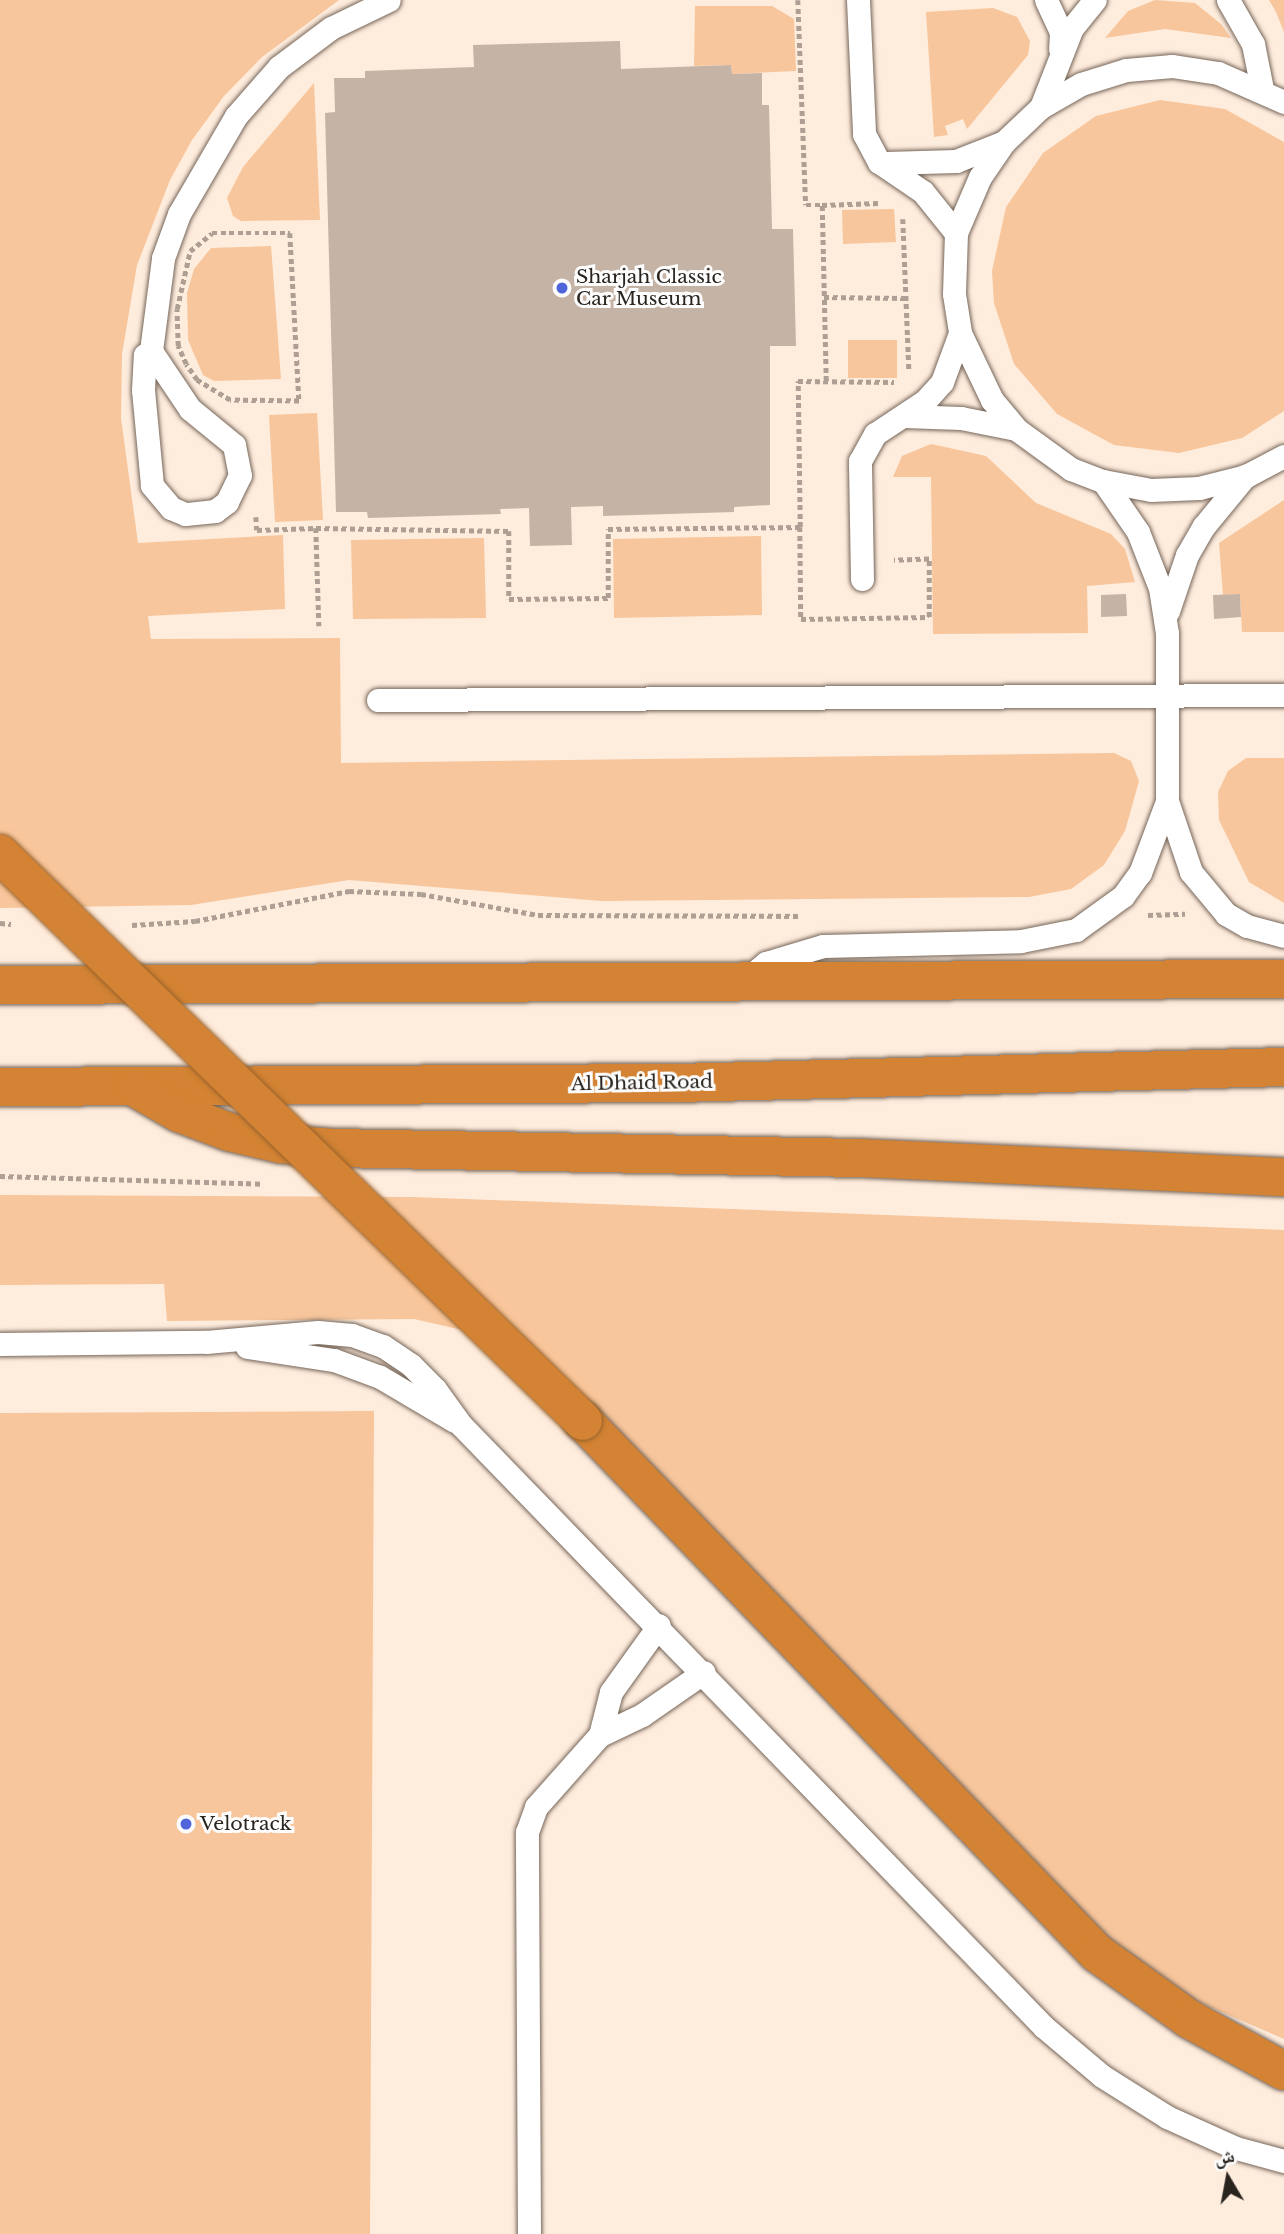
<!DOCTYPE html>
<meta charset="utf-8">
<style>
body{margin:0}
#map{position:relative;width:1284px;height:2234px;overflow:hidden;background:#feecdd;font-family:"Libre Baskerville","Noto Naskh Arabic",serif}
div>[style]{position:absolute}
.green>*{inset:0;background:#f8c69c}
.building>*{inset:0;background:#c5b3a5}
.path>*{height:4.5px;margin-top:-2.25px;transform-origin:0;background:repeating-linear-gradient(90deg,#ad9f94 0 5px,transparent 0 8.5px)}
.roads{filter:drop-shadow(0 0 2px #766659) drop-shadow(0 0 2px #766659)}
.service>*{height:23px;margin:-11.5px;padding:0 11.5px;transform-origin:11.5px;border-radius:11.5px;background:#fff}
.motorway>*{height:38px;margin:-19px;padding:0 19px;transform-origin:19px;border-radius:19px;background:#d38333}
.bridges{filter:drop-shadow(0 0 2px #98622c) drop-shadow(0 0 2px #98622c)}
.motorway-bridge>*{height:38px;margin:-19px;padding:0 19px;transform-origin:19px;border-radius:19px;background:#d38333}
.dots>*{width:19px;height:19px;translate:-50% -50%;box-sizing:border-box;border:4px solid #fdfdfd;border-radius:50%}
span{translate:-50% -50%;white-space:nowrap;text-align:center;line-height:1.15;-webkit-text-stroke:6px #fdfdfd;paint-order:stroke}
.poi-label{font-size:19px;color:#2a241e}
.left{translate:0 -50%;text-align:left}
.street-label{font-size:19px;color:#2a241e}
.north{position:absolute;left:1193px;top:2143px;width:70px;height:70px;-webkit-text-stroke:5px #fdfdfd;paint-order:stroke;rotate:350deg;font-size:19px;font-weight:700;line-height:28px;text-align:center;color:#2a241e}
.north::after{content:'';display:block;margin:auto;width:24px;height:32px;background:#2a241e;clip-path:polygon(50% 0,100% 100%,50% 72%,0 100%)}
</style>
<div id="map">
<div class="green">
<div style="clip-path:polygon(0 0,339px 0,262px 57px,224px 96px,192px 140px,170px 180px,137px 265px,122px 354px,121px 418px,138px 543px,283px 535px,285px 609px,148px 616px,151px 639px,340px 638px,341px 763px,1114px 753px,1131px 761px,1139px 781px,1125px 831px,1104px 865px,1071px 889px,1029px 897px,602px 901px,349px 880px,191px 905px,0 908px)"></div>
<div style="clip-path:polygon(1155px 0,1195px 3px,1221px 24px,1231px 38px,1165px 29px,1105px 38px,1128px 11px)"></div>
<div style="clip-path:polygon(1269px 0,1284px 0,1284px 32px,1276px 12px)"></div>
<div style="clip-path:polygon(695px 6px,772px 6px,794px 19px,796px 71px,732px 74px,731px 65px,694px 66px)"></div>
<div style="clip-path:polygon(993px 8px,1017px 17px,1030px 41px,1028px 55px,967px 129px,963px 119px,945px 126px,948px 135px,934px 137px,926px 12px)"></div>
<div style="clip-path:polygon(314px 83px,320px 220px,241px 221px,233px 216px,227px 198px,243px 167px)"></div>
<div style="clip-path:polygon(1160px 100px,1225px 109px,1284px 142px,1284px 411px,1242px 438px,1179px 453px,1114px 445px,1057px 414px,1014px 364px,994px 303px,992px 271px,1006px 207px,1043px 153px,1096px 116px)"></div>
<div style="clip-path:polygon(894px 209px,896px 242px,843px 244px,842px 210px)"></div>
<div style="clip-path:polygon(271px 246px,281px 379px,214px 381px,203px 375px,188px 340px,187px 293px,194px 269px,211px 248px)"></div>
<div style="clip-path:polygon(848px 340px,897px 340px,897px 378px,848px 378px)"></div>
<div style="clip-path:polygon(317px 413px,323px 520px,275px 522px,269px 415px)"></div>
<div style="clip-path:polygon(931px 444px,986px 456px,1036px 503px,1111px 534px,1125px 549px,1135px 582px,1087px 586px,1088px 633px,933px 634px,931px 477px,893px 477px,902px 456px)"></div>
<div style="clip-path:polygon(1284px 500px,1284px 632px,1242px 632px,1240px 594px,1223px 595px,1219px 543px)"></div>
<div style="clip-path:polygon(761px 536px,762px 615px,614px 618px,613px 539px)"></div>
<div style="clip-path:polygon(484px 538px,486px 618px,353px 619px,351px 540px)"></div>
<div style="clip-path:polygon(1246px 758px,1284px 758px,1284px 903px,1249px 882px,1219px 820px,1218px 792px,1228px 771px)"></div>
<div style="clip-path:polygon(0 1195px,413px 1197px,1284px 1230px,1284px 2039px,1187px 1997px,1108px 1939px,471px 1332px,414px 1319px,167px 1321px,164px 1284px,0 1285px)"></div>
<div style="clip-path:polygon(374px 1411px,370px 2234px,0 2234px,0 1413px)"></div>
</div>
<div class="building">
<div style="clip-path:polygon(620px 41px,621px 69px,731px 65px,732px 74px,762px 73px,762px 105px,769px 105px,772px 229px,793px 229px,796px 346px,770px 346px,770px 505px,734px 507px,734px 512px,603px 516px,603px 506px,571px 507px,572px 545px,530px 546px,529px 508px,500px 509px,501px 514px,368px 518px,367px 512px,336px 512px,325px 113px,335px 112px,334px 78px,365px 78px,365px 71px,474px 67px,473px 45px)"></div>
<div style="clip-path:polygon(1126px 594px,1127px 616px,1101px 617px,1101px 595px)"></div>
<div style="clip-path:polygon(1240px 594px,1241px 617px,1214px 619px,1213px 595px)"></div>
</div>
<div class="path">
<div style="left:798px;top:0;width:205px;rotate:87.8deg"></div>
<div style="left:806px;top:205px;width:16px"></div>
<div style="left:903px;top:219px;width:152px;rotate:87.7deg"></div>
<div style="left:212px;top:233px;width:78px"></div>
<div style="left:290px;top:233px;width:168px;rotate:86.9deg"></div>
<div style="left:299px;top:401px;width:69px;rotate:-179.2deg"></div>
<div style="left:230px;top:400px;width:39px;rotate:-149deg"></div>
<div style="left:197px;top:380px;width:19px;rotate:-125deg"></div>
<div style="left:186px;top:364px;width:20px;rotate:-114deg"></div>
<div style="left:178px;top:346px;width:37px;rotate:-92deg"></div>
<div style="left:177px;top:309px;width:59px;rotate:-77.4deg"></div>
<div style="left:190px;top:251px;width:28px;rotate:-39deg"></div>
<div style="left:824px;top:297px;width:81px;rotate:0.7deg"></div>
<div style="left:826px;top:381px;width:176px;rotate:-91.3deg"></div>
<div style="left:822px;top:205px;width:57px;rotate:-2deg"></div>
<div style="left:256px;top:517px;width:13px;rotate:86deg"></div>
<div style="left:257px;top:530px;width:59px;rotate:-1.9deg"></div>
<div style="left:316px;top:528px;width:98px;rotate:88.2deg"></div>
<div style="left:800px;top:527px;width:146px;rotate:-90.8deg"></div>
<div style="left:798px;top:381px;width:96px;rotate:0.6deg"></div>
<div style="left:316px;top:528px;width:193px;rotate:0.9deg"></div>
<div style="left:509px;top:531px;width:68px;rotate:90deg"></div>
<div style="left:509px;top:599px;width:99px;rotate:-0.6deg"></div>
<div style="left:608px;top:598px;width:69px;rotate:-90deg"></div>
<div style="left:608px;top:529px;width:192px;rotate:-0.6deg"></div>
<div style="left:800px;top:527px;width:92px;rotate:89.4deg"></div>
<div style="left:801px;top:619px;width:128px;rotate:-0.9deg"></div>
<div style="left:929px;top:617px;width:58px;rotate:-90deg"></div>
<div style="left:929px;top:559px;width:35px;rotate:178deg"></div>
<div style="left:1148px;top:915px;width:37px;rotate:-2deg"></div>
<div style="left:0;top:923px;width:11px;rotate:5deg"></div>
<div style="left:132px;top:925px;width:63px;rotate:-3.6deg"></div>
<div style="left:195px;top:921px;width:157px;rotate:-11deg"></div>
<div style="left:349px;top:891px;width:72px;rotate:2.4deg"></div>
<div style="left:421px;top:894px;width:119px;rotate:10.2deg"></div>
<div style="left:538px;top:915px;width:262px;rotate:0.2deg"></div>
<div style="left:0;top:1176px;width:262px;rotate:1.7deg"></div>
</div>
<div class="roads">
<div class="service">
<div style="left:858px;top:0;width:134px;rotate:87.4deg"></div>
<div style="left:864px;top:134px;width:32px;rotate:62deg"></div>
<div style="left:879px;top:162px;width:53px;rotate:34.3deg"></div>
<div style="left:923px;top:192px;width:53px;rotate:51.2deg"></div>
<div style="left:1046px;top:0;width:35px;rotate:65deg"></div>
<div style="left:1061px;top:32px;width:17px;rotate:93deg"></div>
<div style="left:1228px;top:0;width:51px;rotate:60.4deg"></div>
<div style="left:1253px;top:44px;width:46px;rotate:78.7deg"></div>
<div style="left:1284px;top:102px;width:72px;rotate:-156.3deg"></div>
<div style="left:1218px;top:73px;width:47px;rotate:-171.3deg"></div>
<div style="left:1172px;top:66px;width:46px;rotate:175deg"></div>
<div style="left:1126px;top:70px;width:47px;rotate:162.7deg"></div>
<div style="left:1081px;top:84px;width:46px;rotate:150.1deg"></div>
<div style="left:1041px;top:107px;width:51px;rotate:136.6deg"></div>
<div style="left:1004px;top:142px;width:42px;rotate:124.4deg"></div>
<div style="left:980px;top:177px;width:61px;rotate:113.2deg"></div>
<div style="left:956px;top:233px;width:61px;rotate:91.9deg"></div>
<div style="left:954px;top:294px;width:39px;rotate:81deg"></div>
<div style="left:960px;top:333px;width:74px;rotate:64.5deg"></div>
<div style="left:992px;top:400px;width:38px;rotate:50deg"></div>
<div style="left:1016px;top:429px;width:68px;rotate:36deg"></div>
<div style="left:1071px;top:469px;width:34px;rotate:21deg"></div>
<div style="left:1103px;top:481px;width:49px;rotate:10.6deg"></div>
<div style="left:1151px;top:490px;width:48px;rotate:-2.4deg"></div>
<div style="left:1199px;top:488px;width:49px;rotate:-14.3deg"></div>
<div style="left:1246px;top:476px;width:43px;rotate:-27.8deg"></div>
<div style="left:1041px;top:107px;width:85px;rotate:-68.6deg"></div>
<div style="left:1072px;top:28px;width:36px;rotate:-51deg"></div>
<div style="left:886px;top:163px;width:70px;rotate:-1.6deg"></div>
<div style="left:956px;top:161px;width:52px;rotate:-21.6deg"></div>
<div style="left:151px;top:351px;width:94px;rotate:-82.6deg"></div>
<div style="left:163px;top:258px;width:47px;rotate:-70deg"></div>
<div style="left:179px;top:214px;width:113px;rotate:-59.8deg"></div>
<div style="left:236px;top:116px;width:65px;rotate:-48.7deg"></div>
<div style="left:279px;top:67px;width:65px;rotate:-36.9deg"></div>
<div style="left:331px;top:28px;width:64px;rotate:-25.8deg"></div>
<div style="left:151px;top:351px;width:70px;rotate:56.1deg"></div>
<div style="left:190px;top:409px;width:57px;rotate:39.3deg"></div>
<div style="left:234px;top:445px;width:31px;rotate:79deg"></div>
<div style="left:240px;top:475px;width:30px;rotate:116deg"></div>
<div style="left:227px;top:502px;width:15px;rotate:143deg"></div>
<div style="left:215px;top:511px;width:30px;rotate:174deg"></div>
<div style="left:185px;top:514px;width:15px;rotate:-157deg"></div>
<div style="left:171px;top:508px;width:30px;rotate:-130deg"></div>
<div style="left:152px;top:485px;width:95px;rotate:-95.4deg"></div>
<div style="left:143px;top:390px;width:35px;rotate:-87deg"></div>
<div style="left:145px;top:355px;width:7px;rotate:-34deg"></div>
<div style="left:904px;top:416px;width:57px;rotate:2deg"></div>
<div style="left:961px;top:418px;width:56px;rotate:11.3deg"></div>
<div style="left:1103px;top:481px;width:62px;rotate:55.5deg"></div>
<div style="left:1138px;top:532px;width:60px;rotate:68.6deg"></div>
<div style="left:1160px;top:588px;width:46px;rotate:81.2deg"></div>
<div style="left:1167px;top:633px;width:168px;rotate:90deg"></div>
<div style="left:1167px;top:801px;width:75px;rotate:71.3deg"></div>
<div style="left:1191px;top:872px;width:55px;rotate:50.2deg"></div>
<div style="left:1226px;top:914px;width:24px;rotate:30deg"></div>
<div style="left:1247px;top:926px;width:38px;rotate:15deg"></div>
<div style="left:862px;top:579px;width:118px;rotate:-91deg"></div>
<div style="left:860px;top:461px;width:31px;rotate:-61deg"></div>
<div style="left:875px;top:434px;width:60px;rotate:-33.4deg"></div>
<div style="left:925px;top:401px;width:25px;rotate:-48deg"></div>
<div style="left:942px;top:382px;width:52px;rotate:-69.8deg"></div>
<div style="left:1168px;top:611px;width:59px;rotate:-71.3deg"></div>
<div style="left:1187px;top:555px;width:34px;rotate:-60deg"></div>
<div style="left:1204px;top:526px;width:65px;rotate:-50.6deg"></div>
<div style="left:378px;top:700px;width:906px;rotate:-0.32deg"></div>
<div style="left:743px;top:982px;width:30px;rotate:-40deg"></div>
<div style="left:766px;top:963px;width:59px;rotate:-16.6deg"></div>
<div style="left:823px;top:946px;width:198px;rotate:-1.4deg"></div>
<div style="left:1021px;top:941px;width:56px;rotate:-11.3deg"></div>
<div style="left:1076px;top:930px;width:58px;rotate:-35.9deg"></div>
<div style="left:1123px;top:896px;width:29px;rotate:-54deg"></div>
<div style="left:1140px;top:873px;width:77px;rotate:-69.4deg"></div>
<div style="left:0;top:1344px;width:206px;rotate:-0.6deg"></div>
<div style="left:206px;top:1342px;width:112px;rotate:-5.1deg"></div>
<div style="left:318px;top:1332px;width:34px;rotate:5deg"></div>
<div style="left:352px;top:1335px;width:33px;rotate:20deg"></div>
<div style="left:383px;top:1346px;width:34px;rotate:34deg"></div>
<div style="left:411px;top:1365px;width:34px;rotate:45deg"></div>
<div style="left:435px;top:1389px;width:44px;rotate:54.2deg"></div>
<div style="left:461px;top:1425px;width:838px;rotate:45.92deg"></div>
<div style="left:1044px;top:2027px;width:76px;rotate:40.2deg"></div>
<div style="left:1102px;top:2076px;width:77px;rotate:32.2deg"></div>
<div style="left:1167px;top:2117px;width:76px;rotate:24.2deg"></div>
<div style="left:1236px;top:2148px;width:50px;rotate:15.2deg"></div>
<div style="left:247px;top:1347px;width:88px;rotate:8.5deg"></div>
<div style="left:334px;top:1360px;width:49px;rotate:20.3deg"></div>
<div style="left:380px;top:1377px;width:85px;rotate:30.5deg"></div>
<div style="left:600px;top:1735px;width:44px;rotate:-75.7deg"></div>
<div style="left:611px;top:1692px;width:82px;rotate:-54.4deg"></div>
<div style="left:529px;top:2234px;width:402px;rotate:-90.3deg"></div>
<div style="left:527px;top:1832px;width:27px;rotate:-70deg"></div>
<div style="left:536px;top:1807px;width:96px;rotate:-48.4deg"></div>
<div style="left:600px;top:1735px;width:47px;rotate:-25.5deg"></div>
<div style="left:642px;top:1715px;width:75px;rotate:-34.7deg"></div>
</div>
<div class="motorway">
<div style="left:0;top:985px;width:1284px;rotate:-0.27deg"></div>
<div style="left:0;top:1087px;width:678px;rotate:-0.34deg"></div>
<div style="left:678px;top:1083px;width:606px;rotate:-1.51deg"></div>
<div style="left:134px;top:1087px;width:52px;rotate:30deg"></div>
<div style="left:179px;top:1113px;width:53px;rotate:20.8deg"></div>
<div style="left:229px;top:1132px;width:53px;rotate:13deg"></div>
<div style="left:281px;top:1144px;width:52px;rotate:4.4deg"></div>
<div style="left:333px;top:1148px;width:527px;rotate:1.09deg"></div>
<div style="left:860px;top:1158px;width:424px;rotate:2.6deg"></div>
<div style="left:583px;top:1421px;width:740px;rotate:45.99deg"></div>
<div style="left:1097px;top:1953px;width:113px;rotate:35.7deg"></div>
<div style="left:1189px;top:2019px;width:108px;rotate:28.7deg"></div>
</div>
</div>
<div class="bridges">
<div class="motorway-bridge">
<div style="left:0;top:854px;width:813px;rotate:44.2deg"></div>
</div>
</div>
<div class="dots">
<div style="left:562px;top:288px;background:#5165db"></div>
<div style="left:186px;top:1824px;background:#5165db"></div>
</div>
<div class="poi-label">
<span class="left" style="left:576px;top:288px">Sharjah Classic<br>Car Museum</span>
<span class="left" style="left:200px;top:1824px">Velotrack</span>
</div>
<div class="street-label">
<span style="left:642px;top:1083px;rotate:-1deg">Al Dhaid Road</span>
</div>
<div class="north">ش</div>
</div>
